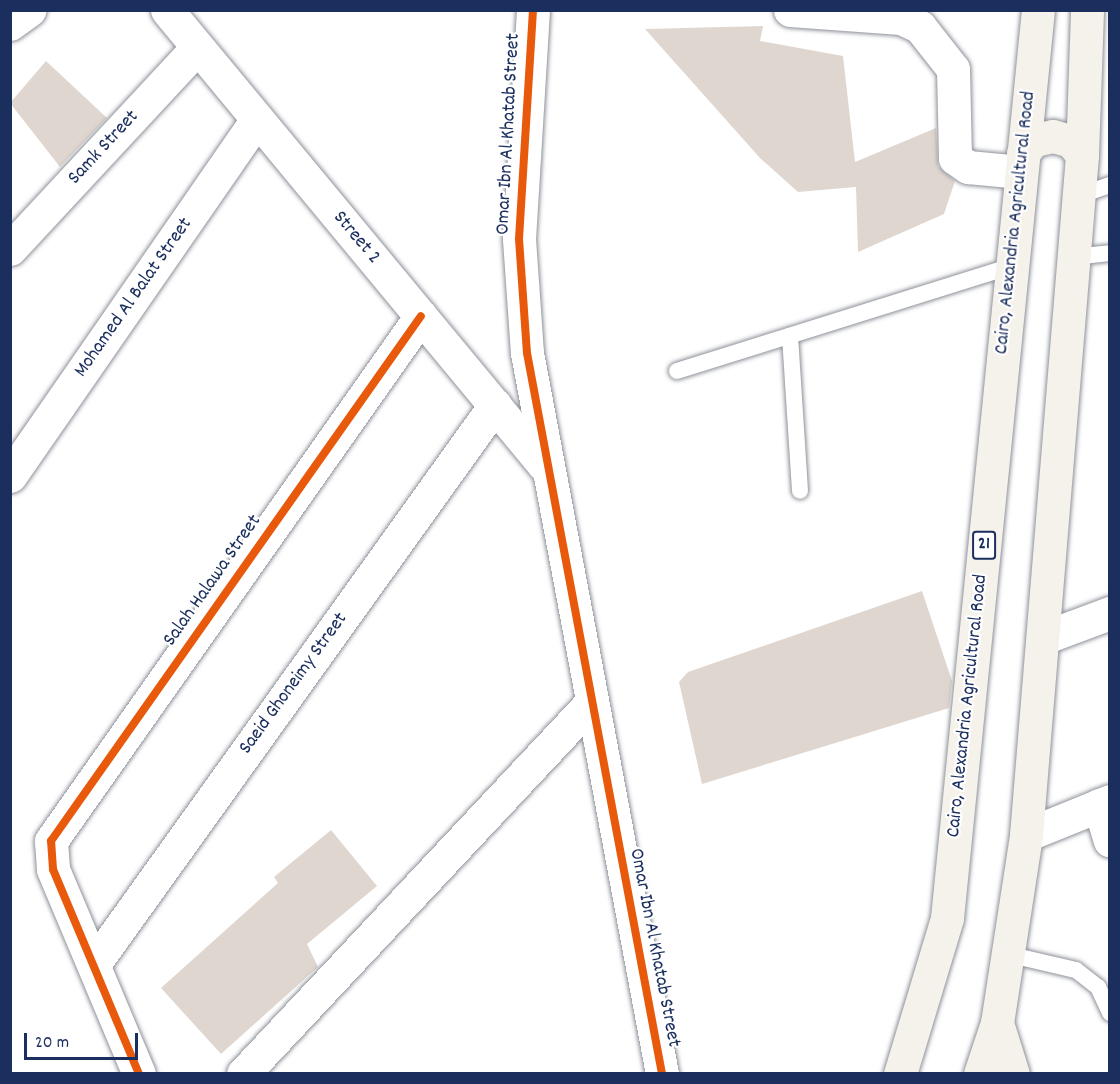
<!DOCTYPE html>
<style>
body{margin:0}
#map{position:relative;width:1120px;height:1084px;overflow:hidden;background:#fff;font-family:Dekko,sans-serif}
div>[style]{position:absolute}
.building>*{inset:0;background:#e0d6d0}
.roads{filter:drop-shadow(0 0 2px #8e929a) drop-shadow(0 0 2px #8e929a)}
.service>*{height:16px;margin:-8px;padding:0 8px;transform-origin:8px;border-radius:8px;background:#fff}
.minor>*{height:33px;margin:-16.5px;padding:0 16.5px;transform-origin:16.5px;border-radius:16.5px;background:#fff}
.primary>*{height:33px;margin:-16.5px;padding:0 16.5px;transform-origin:16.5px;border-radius:16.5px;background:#f5f1eb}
.trunk>*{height:33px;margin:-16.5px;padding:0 16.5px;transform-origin:16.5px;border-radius:16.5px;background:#f5f1eb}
.cycleway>*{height:8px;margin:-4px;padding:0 4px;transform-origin:4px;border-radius:4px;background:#e8590c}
span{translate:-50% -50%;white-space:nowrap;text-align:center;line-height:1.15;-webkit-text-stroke:4.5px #fff;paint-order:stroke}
.shield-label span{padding:2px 4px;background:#fff;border:2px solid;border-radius:4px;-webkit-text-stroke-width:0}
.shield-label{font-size:18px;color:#1b2f5e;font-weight:700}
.street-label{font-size:20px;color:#1b2f5e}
.frame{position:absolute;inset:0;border:12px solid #1b2f5e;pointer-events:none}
.scale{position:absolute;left:24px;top:1033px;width:114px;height:27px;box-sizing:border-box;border:3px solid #1b2f5e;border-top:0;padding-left:8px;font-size:18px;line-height:21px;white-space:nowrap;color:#1b2f5e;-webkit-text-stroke:4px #fff;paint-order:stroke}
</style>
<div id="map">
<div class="building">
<div style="clip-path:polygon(763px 26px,760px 41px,843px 56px,855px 162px,936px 128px,938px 166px,955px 181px,944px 214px,858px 252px,856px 187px,798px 192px,760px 158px,645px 29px)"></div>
<div style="clip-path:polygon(46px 61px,107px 118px,60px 167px,10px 103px)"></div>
<div style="clip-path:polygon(922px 591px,952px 681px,949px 708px,702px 784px,679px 682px,688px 672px)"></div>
<div style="clip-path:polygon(331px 830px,377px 886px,307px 944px,318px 967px,221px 1054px,161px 988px,278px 883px,274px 877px)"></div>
</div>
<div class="roads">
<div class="service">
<div style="left:1078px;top:196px;width:34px;rotate:-19deg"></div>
<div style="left:1073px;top:257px;width:37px;rotate:-6deg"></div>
<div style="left:790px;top:336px;width:155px;rotate:86.3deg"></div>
<div style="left:677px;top:371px;width:351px;rotate:-17.4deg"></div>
<div style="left:1007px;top:954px;width:71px;rotate:13.1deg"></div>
<div style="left:1076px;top:970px;width:28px;rotate:38deg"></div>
<div style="left:1098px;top:987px;width:29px;rotate:65deg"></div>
</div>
<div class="minor">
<div style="left:167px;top:10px;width:591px;rotate:50.36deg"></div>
<div style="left:533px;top:10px;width:229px;rotate:93.5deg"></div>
<div style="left:519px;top:239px;width:114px;rotate:86deg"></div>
<div style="left:527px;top:353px;width:734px;rotate:79.39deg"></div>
<div style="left:790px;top:10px;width:111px;rotate:4.1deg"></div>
<div style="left:901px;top:18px;width:21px;rotate:25deg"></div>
<div style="left:920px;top:27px;width:53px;rotate:51.8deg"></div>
<div style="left:953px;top:69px;width:89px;rotate:88.7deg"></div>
<div style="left:955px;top:158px;width:16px;rotate:35deg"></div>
<div style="left:968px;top:167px;width:53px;rotate:5.4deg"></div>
<div style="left:10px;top:24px;width:24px;rotate:-36deg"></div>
<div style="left:10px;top:249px;width:275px;rotate:-47.1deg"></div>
<div style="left:10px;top:476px;width:434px;rotate:-55.3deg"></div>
<div style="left:1043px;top:638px;width:72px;rotate:-20.5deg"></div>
<div style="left:1099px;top:805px;width:37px;rotate:73deg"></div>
<div style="left:1026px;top:835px;width:91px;rotate:-22deg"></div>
<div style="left:94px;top:964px;width:688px;rotate:-54.35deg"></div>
<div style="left:139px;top:1074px;width:222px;rotate:-112.8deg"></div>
<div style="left:53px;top:869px;width:28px;rotate:-94deg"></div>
<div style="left:51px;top:841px;width:642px;rotate:-54.83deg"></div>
<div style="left:243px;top:1074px;width:506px;rotate:-46.84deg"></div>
</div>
<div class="primary">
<div style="left:997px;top:1023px;width:53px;rotate:72.6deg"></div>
</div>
<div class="trunk">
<div style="left:1023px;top:153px;width:17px;rotate:-50deg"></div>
<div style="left:1034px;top:140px;width:19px;rotate:-12deg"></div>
<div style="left:1053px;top:136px;width:19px;rotate:16deg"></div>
<div style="left:1071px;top:141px;width:18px;rotate:52deg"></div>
<div style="left:900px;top:1074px;width:163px;rotate:-73.2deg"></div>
<div style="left:947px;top:918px;width:913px;rotate:-84.28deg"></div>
<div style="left:980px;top:1074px;width:54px;rotate:-71.6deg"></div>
<div style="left:997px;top:1023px;width:190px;rotate:-81.2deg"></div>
<div style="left:1026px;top:835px;width:682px;rotate:-85.29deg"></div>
<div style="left:1082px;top:155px;width:145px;rotate:-88deg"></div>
</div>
</div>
<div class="cycleway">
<div style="left:533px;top:10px;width:229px;rotate:93.5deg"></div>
<div style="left:519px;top:239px;width:114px;rotate:86deg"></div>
<div style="left:527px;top:353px;width:734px;rotate:79.39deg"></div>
<div style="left:139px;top:1074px;width:222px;rotate:-112.8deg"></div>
<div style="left:53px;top:869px;width:28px;rotate:-94deg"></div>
<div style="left:51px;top:841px;width:642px;rotate:-54.83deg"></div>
</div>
<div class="shield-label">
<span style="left:984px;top:545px">21</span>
</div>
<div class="street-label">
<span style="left:509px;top:134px;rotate:-87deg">Omar Ibn Al Khatab Street</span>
<span style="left:104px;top:148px;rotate:-47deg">Samk Street</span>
<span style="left:1016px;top:223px;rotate:-84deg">Cairo, Alexandria Agricultural Road</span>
<span style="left:356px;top:238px;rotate:50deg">Street 2</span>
<span style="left:134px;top:298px;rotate:-55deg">Mohamed Al Balat Street</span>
<span style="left:213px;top:581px;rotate:-55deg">Salah Halawa Street</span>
<span style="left:294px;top:684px;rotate:-54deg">Saeid Ghoneimy Street</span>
<span style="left:968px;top:706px;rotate:-84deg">Cairo, Alexandria Agricultural Road</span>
<span style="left:654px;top:948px;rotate:79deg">Omar Ibn Al Khatab Street</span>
</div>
<div class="frame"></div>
<div class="scale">20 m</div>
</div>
